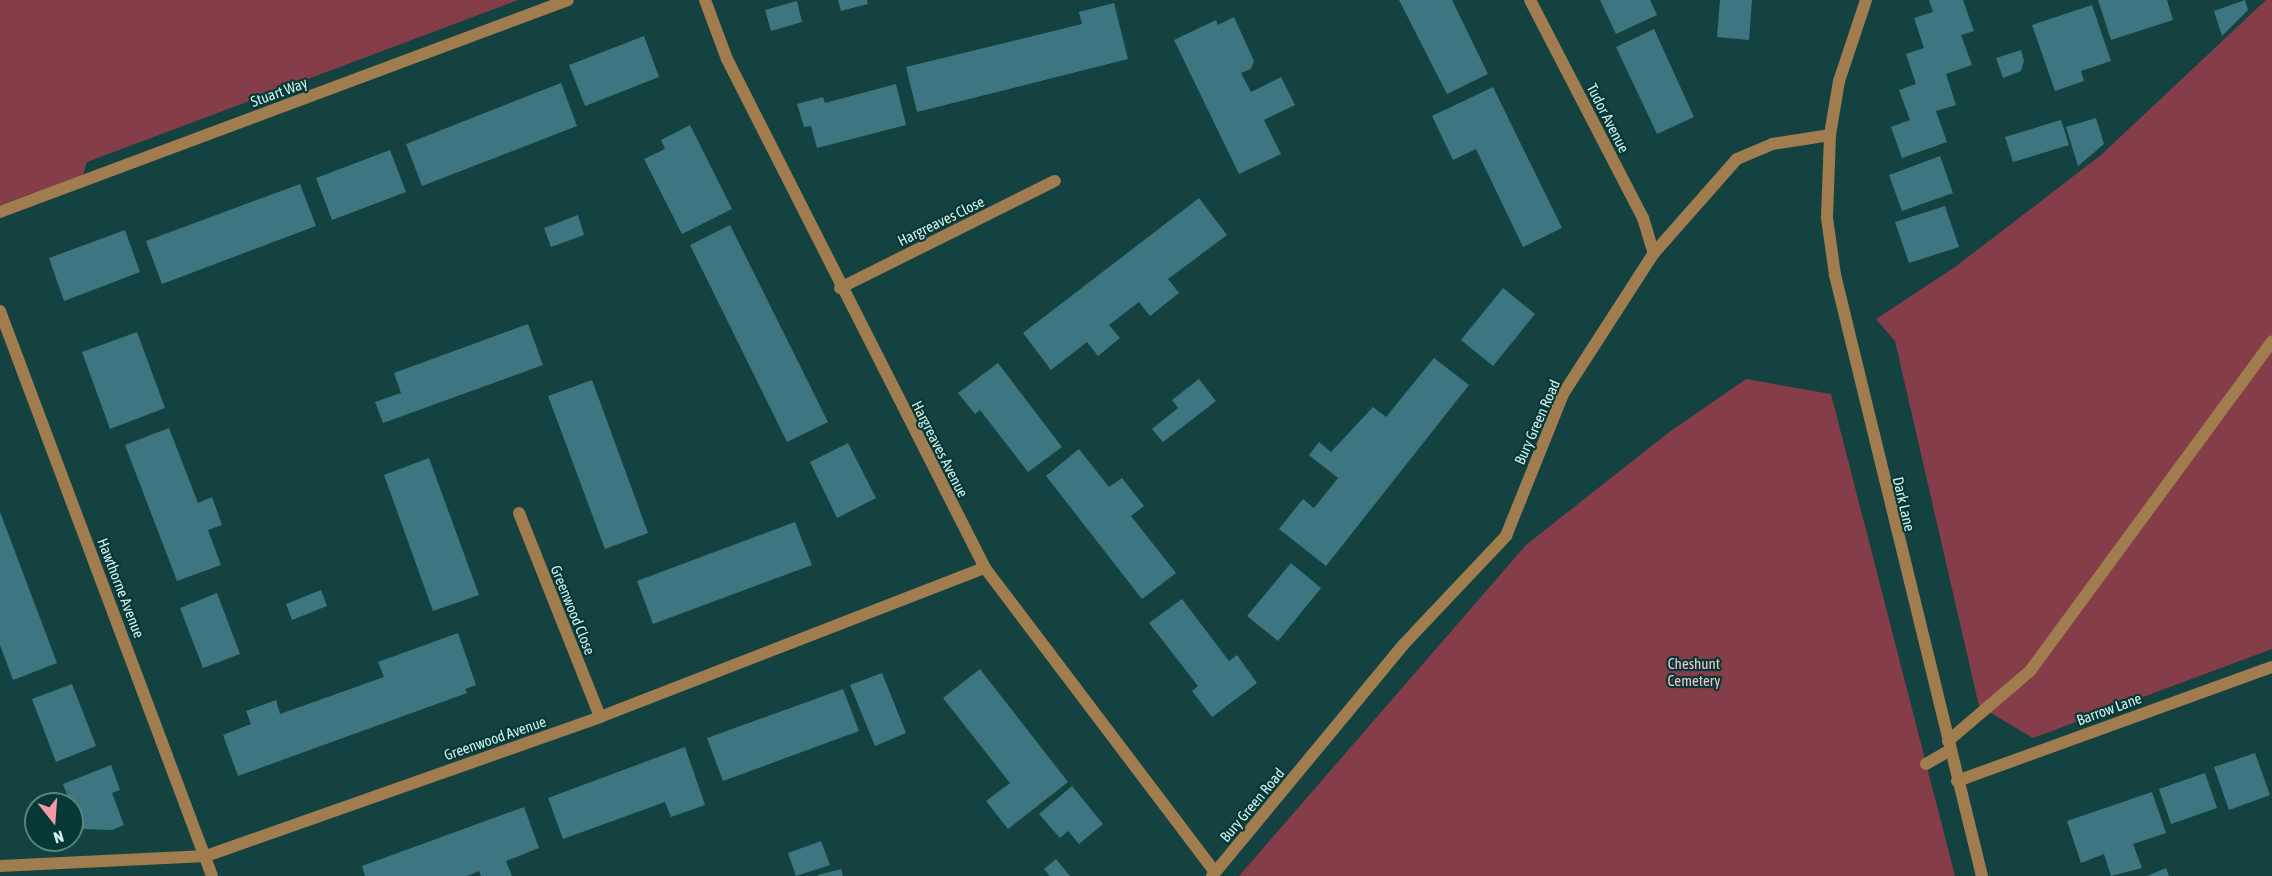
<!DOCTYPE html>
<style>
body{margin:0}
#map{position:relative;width:2272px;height:876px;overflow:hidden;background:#144240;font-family:"Asap Condensed",sans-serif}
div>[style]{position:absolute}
.green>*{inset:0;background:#853d4a}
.building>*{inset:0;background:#3d7680}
.lane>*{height:12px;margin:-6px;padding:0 6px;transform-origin:6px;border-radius:6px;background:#a17c4e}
.street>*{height:12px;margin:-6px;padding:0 6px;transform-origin:6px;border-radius:6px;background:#a17c4e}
span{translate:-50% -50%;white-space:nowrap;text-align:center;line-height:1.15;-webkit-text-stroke:4.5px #063836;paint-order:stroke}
.street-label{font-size:15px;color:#d2f0ed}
.park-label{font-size:15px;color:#f6c4ca}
.north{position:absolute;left:24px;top:792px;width:60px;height:60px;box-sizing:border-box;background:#063836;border:2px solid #58827f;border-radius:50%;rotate:163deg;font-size:16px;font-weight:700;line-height:24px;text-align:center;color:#d2f0ed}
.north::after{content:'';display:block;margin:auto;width:21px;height:27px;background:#f49aa6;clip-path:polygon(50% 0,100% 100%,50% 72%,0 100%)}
</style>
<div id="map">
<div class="green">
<div style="clip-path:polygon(0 0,518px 0,87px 162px,83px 175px,0 205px)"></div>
<div style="clip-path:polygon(2266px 0,2272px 0,2272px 649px,2033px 738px,1979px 706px,1895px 341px,1876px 319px,1955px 267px,2101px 155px)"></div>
<div style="clip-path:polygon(1746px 379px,1831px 394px,1955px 876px,1239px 876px,1526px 545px,1668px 433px)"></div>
</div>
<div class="building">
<div style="clip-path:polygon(838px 0,867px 0,868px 4px,841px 11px)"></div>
<div style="clip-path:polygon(1399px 0,1452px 0,1488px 74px,1447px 94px)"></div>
<div style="clip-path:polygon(1600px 0,1650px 0,1657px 15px,1616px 34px)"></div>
<div style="clip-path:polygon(1720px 0,1752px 0,1749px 40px,1717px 37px)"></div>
<div style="clip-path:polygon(1929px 0,1963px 0,1974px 31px,1961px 35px,1972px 65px,1946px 74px,1956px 105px,1936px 111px,1947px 142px,1902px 158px,1891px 127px,1910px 120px,1899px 90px,1916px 84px,1906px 54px,1924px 48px,1914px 18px,1933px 12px)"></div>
<div style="clip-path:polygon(2098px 0,2167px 0,2173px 20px,2111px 40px)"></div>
<div style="clip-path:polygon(2245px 0,2248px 10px,2222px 36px,2214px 11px)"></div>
<div style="clip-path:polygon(797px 1px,802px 22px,771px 31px,765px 10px)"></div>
<div style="clip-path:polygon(1114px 3px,1128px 59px,917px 112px,906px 67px,1082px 24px,1079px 12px)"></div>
<div style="clip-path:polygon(2092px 5px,2111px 61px,2081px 71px,2084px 81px,2055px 91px,2032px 25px)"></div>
<div style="clip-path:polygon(1234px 17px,1254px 61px,1251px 69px,1241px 73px,1251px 92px,1281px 77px,1295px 105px,1264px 120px,1281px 154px,1239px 174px,1174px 40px,1216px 20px,1218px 25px)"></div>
<div style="clip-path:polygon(1654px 29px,1694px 117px,1657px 134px,1616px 47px)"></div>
<div style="clip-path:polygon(644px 36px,659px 77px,585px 106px,569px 65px)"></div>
<div style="clip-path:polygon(2021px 50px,2024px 61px,2021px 71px,2003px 78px,1996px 58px)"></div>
<div style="clip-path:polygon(561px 83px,577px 126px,422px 186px,406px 144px)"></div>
<div style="clip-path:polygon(896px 84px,906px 125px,817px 148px,811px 126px,804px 127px,797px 104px,823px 97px,825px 103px)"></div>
<div style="clip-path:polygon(1493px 87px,1562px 228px,1523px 247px,1476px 149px,1453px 160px,1432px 116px)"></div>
<div style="clip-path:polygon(2096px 118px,2104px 144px,2078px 166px,2066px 127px)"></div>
<div style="clip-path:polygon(2061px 120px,2069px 145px,2013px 162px,2005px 137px)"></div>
<div style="clip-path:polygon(690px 125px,732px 209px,682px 234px,644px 159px,665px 149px,661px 140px)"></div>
<div style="clip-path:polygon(390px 150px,406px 192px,332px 220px,316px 178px)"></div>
<div style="clip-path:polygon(1940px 156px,1953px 193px,1902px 211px,1889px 175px)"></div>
<div style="clip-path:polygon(300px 184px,316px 226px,162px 284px,146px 241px)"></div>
<div style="clip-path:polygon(1199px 198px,1227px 235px,1168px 279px,1179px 293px,1150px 316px,1139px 302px,1109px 325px,1120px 338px,1098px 356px,1087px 342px,1051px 370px,1023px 333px)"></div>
<div style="clip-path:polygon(1945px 206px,1959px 247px,1909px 263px,1895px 222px)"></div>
<div style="clip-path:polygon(578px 215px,584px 235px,551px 247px,544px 228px)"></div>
<div style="clip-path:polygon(730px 225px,828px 422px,787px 442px,690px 245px)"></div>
<div style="clip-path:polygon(125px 230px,140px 272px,64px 301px,49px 258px)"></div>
<div style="clip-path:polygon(1503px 288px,1535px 314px,1493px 366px,1461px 340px)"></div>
<div style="clip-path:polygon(528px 324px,543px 365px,383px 423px,375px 402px,401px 393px,394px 373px)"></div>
<div style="clip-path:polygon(137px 332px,165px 408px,110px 429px,82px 352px)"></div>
<div style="clip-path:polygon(1434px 358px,1469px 385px,1326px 566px,1279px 529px,1303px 499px,1314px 508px,1338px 478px,1309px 455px,1319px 442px,1331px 452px,1373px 407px,1386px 417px)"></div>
<div style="clip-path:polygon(998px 363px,1062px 447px,1028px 472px,980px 410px,975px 414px,958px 393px)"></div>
<div style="clip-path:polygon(1199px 379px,1216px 401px,1163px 442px,1152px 429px,1178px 408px,1172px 400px)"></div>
<div style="clip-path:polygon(592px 380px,648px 533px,605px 549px,548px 396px)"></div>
<div style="clip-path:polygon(169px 428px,198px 503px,212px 497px,222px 525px,208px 530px,221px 565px,177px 581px,125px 445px)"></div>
<div style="clip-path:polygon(848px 443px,876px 498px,837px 518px,810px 462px)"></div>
<div style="clip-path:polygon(1079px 449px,1109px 487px,1122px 478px,1144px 506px,1131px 516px,1176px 573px,1142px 599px,1046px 476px)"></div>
<div style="clip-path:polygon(429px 458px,479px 595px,433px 611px,384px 475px)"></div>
<div style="clip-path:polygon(0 512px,57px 663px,13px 680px,0 645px)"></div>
<div style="clip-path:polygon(795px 522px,812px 565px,653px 624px,637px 581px)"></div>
<div style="clip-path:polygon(1291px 563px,1321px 588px,1278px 641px,1247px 616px)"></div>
<div style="clip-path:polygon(321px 590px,327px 606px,292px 620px,286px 604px)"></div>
<div style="clip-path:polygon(217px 593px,240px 654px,203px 668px,180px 608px)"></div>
<div style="clip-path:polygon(1182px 599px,1229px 661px,1237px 655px,1257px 683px,1212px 717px,1192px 691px,1198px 686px,1149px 623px)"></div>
<div style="clip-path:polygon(458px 633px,476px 685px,465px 689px,467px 693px,238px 776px,223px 735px,251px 724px,246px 711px,276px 700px,280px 714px,384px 677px,378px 662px)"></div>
<div style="clip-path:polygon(980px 669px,1068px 782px,1008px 829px,986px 801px,1010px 783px,943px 698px)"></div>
<div style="clip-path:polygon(882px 673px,906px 733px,875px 746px,850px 685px)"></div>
<div style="clip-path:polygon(72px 684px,96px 746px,56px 762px,32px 699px)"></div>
<div style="clip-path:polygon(843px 689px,859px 731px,723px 781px,707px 738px)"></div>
<div style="clip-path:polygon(685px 747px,705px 805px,671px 817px,665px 802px,563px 839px,548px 798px)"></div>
<div style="clip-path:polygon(2255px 753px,2270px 795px,2229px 810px,2214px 767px)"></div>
<div style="clip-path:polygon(111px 765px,120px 790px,112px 793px,124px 825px,112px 830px,80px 829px,63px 784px)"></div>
<div style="clip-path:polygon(2205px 773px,2217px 808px,2171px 824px,2159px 789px)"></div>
<div style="clip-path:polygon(1072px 786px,1103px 824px,1079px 844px,1068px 831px,1060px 838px,1039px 814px)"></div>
<div style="clip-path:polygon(2152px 792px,2166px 833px,2133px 844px,2142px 868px,2111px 876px,2104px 854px,2081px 863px,2067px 821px)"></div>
<div style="clip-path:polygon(524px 807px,539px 848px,506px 861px,512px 876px,481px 876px,479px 871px,467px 876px,365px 876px,362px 866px)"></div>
<div style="clip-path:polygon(821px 841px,830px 865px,796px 876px,788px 853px)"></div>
<div style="clip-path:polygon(1056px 859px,1070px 876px,1050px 876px,1044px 869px)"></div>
<div style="clip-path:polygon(2166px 868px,2169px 876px,2147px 876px)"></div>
<div style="clip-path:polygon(841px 869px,843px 876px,818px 876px,818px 875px)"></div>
</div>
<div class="lane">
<div style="left:1948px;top:741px;width:108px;rotate:-40.5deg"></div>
<div style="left:2030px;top:671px;width:409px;rotate:-53.7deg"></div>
<div style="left:1926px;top:764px;width:28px;rotate:-30deg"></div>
</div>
<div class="street">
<div style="left:705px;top:0;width:63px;rotate:69.6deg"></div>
<div style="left:727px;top:59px;width:571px;rotate:63.12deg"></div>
<div style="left:985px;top:568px;width:381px;rotate:52.9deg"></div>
<div style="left:1530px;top:0;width:246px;rotate:62.6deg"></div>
<div style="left:1643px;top:218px;width:37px;rotate:73deg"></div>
<div style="left:1866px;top:0;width:85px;rotate:108.4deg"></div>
<div style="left:1839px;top:81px;width:55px;rotate:99.5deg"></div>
<div style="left:1830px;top:135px;width:83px;rotate:92.1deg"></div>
<div style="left:1827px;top:218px;width:58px;rotate:82deg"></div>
<div style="left:1835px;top:275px;width:619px;rotate:76.26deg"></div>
<div style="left:0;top:212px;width:606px;rotate:-20.47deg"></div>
<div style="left:840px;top:288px;width:240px;rotate:-26.5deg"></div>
<div style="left:0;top:311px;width:603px;rotate:69.43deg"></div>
<div style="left:519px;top:513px;width:219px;rotate:68.3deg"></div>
<div style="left:1957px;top:781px;width:335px;rotate:-19.9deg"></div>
<div style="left:0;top:866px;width:206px;rotate:-2.8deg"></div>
<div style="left:206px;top:856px;width:418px;rotate:-19.4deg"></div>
<div style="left:600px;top:717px;width:413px;rotate:-21.2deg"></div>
<div style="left:1212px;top:876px;width:301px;rotate:-50.4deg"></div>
<div style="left:1404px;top:644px;width:149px;rotate:-46.6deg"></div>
<div style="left:1506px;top:536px;width:153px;rotate:-68.1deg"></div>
<div style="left:1563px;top:394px;width:168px;rotate:-57.2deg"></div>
<div style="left:1654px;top:253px;width:125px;rotate:-48.6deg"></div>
<div style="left:1737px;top:159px;width:38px;rotate:-23deg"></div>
<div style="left:1772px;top:144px;width:59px;rotate:-8.8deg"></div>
</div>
<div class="street-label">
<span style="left:279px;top:92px;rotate:-20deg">Stuart Way</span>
<span style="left:1608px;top:118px;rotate:63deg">Tudor Avenue</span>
<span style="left:941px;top:221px;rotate:-26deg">Hargreaves Close</span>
<span style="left:1537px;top:422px;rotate:-66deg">Bury Green Road</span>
<span style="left:940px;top:449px;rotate:63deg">Hargreaves Avenue</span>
<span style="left:1904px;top:504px;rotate:77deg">Dark Lane</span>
<span style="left:121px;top:588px;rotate:69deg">Hawthorne Avenue</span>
<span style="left:573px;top:610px;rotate:68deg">Greenwood Close</span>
<span style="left:2109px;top:709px;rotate:-20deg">Barrow Lane</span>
<span style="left:495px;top:738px;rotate:-19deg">Greenwood Avenue</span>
<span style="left:1252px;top:805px;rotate:-50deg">Bury Green Road</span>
</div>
<div class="park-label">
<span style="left:1694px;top:672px">Cheshunt<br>Cemetery</span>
</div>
<div class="north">N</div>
</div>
